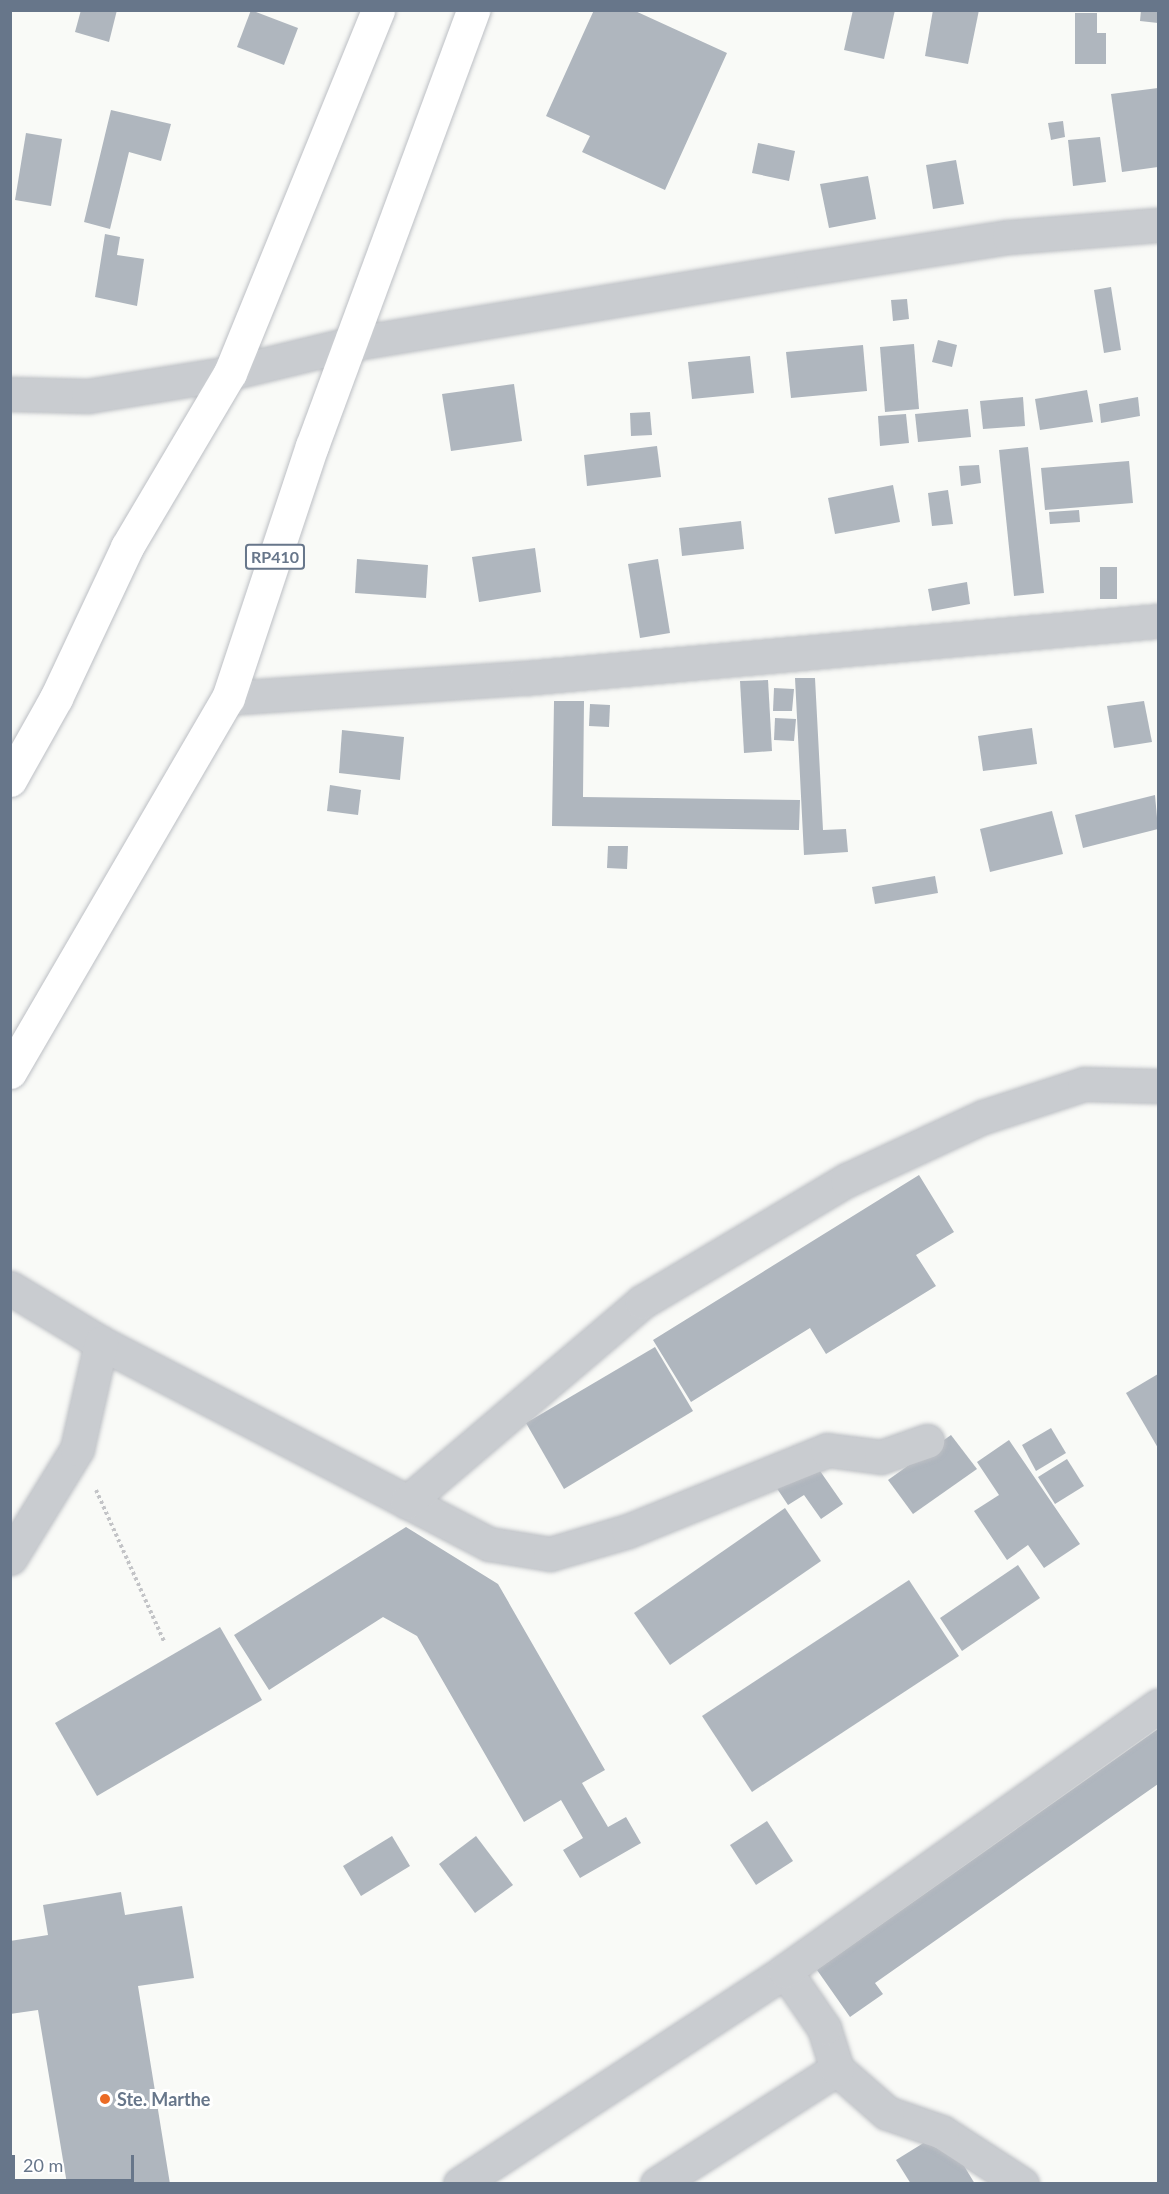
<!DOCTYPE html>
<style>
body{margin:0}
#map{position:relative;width:1169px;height:2194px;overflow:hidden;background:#f9faf7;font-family:Lato,sans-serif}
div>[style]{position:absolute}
.building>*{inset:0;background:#afb6be}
.path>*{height:4px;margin-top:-2px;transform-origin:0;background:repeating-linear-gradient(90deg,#c3c4c7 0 3px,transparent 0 6px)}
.roads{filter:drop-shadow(0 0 2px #bcbfc4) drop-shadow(0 0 2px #bcbfc4)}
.street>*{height:33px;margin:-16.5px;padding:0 16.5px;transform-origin:16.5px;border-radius:16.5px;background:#c9ccd0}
.primary>*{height:33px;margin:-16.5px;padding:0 16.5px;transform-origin:16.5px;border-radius:16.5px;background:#fff}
.dots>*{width:16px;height:16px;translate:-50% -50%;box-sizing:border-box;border:3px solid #fff;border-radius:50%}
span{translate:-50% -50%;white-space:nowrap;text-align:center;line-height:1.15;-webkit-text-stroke:6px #fff;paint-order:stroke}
.shield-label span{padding:2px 4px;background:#fff;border:2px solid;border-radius:4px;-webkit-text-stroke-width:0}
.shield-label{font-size:16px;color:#67768a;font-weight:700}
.poi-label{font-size:18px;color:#67768a;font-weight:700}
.left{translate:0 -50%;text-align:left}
.frame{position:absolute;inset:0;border:12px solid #67768a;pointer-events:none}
.scale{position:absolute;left:12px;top:2155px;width:122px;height:27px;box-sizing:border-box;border:3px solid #67768a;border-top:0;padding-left:8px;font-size:18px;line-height:21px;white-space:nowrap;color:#67768a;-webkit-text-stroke:4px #fff;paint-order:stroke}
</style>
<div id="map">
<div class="building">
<div style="clip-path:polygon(81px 10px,117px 10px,109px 42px,75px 32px)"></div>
<div style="clip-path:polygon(251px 10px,298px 28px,284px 65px,237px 47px)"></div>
<div style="clip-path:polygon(594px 10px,633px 10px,727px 53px,665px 190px,582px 152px,590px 136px,546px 116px)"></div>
<div style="clip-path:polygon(853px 10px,895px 10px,884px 59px,844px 50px)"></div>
<div style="clip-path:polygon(933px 10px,979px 10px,968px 64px,925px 56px)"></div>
<div style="clip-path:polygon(1141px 10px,1158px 10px,1158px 23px,1140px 21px)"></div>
<div style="clip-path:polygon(1075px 13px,1097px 13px,1097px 33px,1106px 33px,1106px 64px,1075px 64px)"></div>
<div style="clip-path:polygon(1158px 88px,1158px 167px,1122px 172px,1111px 94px)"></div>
<div style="clip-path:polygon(111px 110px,171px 124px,161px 161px,129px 152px,110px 229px,84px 222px)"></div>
<div style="clip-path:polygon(1063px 121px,1065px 137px,1051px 140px,1048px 123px)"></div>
<div style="clip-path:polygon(26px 133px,62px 139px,51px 206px,15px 200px)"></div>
<div style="clip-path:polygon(1100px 137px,1106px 182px,1073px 186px,1068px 140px)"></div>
<div style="clip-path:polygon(758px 143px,795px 151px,789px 181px,752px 173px)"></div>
<div style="clip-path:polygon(956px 160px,964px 204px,933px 209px,926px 165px)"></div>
<div style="clip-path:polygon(868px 176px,876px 219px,829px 228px,820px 184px)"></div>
<div style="clip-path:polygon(105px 234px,120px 237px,117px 255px,144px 259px,137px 306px,95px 297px)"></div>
<div style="clip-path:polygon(1111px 287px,1121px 350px,1104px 353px,1094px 290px)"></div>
<div style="clip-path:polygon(907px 299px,909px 319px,893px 321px,891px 300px)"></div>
<div style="clip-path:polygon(938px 340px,957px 345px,952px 367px,932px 362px)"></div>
<div style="clip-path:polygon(914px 344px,919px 409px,885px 412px,880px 347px)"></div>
<div style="clip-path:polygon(863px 345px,867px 391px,791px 398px,786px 352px)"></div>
<div style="clip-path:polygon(750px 356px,754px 393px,692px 399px,688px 362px)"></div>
<div style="clip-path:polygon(514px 384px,522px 441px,451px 451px,442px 394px)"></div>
<div style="clip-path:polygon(1087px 390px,1093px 422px,1040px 430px,1035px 399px)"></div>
<div style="clip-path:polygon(1023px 397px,1025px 426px,983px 429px,980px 401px)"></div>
<div style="clip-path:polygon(1138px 397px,1140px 416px,1101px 423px,1099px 404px)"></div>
<div style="clip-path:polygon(968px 409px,971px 437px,918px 442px,915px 414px)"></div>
<div style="clip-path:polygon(650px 412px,652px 435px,631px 436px,630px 413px)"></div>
<div style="clip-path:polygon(906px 414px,909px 443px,880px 446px,878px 416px)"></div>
<div style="clip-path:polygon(657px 446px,661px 477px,587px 486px,584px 455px)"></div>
<div style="clip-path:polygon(1028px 447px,1044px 593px,1014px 596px,999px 450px)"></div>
<div style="clip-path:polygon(1129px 461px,1133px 503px,1045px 510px,1041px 468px)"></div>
<div style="clip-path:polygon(979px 465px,981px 483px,961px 486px,959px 466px)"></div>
<div style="clip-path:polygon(893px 485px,900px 522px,835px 534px,828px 498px)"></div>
<div style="clip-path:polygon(948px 490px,953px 524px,932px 526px,928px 493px)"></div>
<div style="clip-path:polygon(1079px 510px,1080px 522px,1050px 524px,1049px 512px)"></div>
<div style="clip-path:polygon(741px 521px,744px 549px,682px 556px,679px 528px)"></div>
<div style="clip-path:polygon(535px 548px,541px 592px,479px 602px,472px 557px)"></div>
<div style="clip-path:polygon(357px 559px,428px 565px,426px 598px,355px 593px)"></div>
<div style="clip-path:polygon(658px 559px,670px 633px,640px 638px,628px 564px)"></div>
<div style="clip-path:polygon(1100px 567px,1117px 567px,1117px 599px,1100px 599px)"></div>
<div style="clip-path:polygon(967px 582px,970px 604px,932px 611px,928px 589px)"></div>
<div style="clip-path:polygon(795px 678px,815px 678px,823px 830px,846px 829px,848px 852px,804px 855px)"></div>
<div style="clip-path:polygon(768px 680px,772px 751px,744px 753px,740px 681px)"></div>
<div style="clip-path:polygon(774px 688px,794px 689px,792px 711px,773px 711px)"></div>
<div style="clip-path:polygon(554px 701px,584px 701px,583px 797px,800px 800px,799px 830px,552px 826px)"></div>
<div style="clip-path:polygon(1144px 701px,1152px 742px,1114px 748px,1107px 706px)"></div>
<div style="clip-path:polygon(590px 704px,610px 705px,609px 727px,589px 726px)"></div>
<div style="clip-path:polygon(775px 718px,796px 719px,794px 741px,774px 740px)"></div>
<div style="clip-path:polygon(1032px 728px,1037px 764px,983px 771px,978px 736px)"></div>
<div style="clip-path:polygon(342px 730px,404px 737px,400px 780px,339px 773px)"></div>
<div style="clip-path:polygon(330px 785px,361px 790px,358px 815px,327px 811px)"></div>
<div style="clip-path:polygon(1155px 795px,1158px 829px,1083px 848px,1075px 815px)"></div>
<div style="clip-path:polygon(1052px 811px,1063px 854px,990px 872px,980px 829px)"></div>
<div style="clip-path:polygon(608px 846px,628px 846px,627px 869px,607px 868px)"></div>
<div style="clip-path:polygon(935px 876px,938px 893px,875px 904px,872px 887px)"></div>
<div style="clip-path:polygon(919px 1175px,954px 1232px,916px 1255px,936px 1286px,826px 1354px,810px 1328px,691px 1402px,653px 1340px)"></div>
<div style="clip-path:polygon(655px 1347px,693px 1411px,564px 1489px,526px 1423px)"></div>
<div style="clip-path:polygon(1158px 1374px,1158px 1448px,1126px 1393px)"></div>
<div style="clip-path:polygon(1051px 1428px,1066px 1453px,1036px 1471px,1022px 1445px)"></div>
<div style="clip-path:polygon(951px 1435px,977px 1469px,913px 1514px,888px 1480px)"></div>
<div style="clip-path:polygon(1009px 1440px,1080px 1544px,1044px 1568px,1028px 1545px,1007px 1560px,974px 1511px,999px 1495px,977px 1462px)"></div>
<div style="clip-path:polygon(811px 1458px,843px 1504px,821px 1519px,804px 1495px,788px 1505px,774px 1484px)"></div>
<div style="clip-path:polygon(1067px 1459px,1084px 1486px,1055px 1504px,1038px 1477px)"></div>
<div style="clip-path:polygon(785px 1508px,821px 1561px,670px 1665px,634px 1613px)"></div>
<div style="clip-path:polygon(406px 1527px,498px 1584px,605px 1770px,582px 1783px,608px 1827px,626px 1817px,641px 1843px,580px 1878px,563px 1850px,583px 1838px,561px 1800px,524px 1822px,417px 1636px,383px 1617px,269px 1690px,234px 1635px)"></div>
<div style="clip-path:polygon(1018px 1565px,1040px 1598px,962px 1651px,940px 1618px)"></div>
<div style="clip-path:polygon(909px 1580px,959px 1656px,752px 1792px,702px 1716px)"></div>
<div style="clip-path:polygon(220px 1627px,262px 1700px,97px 1796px,55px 1723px)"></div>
<div style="clip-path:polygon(1158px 1729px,1158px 1784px,875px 1983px,883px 1994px,850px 2017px,817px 1970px)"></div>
<div style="clip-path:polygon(767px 1821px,793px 1861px,756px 1885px,730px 1845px)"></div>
<div style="clip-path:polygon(392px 1836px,410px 1866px,361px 1896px,343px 1866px)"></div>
<div style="clip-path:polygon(476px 1836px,513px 1885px,475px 1913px,439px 1864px)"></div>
<div style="clip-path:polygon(121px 1892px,125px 1915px,182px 1906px,194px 1978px,138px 1986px,170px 2184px,67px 2184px,38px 2010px,10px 2014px,10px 1941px,48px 1935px,43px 1905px)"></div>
<div style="clip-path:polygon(938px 2134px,952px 2146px,975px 2184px,911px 2184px,896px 2160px)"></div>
</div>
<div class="path">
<div style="left:96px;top:1490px;width:166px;rotate:65.8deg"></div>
</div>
<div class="roads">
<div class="street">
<div style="left:10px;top:394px;width:78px;rotate:1.5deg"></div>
<div style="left:88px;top:396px;width:144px;rotate:-9.2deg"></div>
<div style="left:230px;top:373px;width:123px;rotate:-13.6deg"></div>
<div style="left:350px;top:344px;width:466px;rotate:-9.4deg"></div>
<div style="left:810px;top:268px;width:201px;rotate:-8.9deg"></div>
<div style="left:1009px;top:237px;width:149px;rotate:-4.6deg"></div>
<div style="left:228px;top:698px;width:298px;rotate:-3.9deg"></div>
<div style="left:525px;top:678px;width:636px;rotate:-5.15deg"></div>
<div style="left:10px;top:1288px;width:106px;rotate:31.1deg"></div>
<div style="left:101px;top:1343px;width:437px;rotate:27.4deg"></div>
<div style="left:489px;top:1544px;width:62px;rotate:9.3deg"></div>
<div style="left:550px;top:1554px;width:81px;rotate:-16.4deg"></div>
<div style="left:628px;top:1531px;width:215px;rotate:-22.1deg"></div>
<div style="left:827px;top:1450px;width:54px;rotate:7.4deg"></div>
<div style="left:881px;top:1457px;width:49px;rotate:-19.2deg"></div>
<div style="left:407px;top:1502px;width:309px;rotate:-40.4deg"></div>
<div style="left:642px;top:1302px;width:239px;rotate:-30.8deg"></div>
<div style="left:847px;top:1180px;width:150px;rotate:-24.9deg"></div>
<div style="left:983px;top:1117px;width:106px;rotate:-18.1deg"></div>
<div style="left:1084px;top:1084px;width:74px;rotate:1.5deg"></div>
<div style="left:10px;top:1558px;width:128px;rotate:-58.4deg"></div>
<div style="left:77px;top:1449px;width:109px;rotate:-77.2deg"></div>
<div style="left:460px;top:2184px;width:389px;rotate:-33.2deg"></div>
<div style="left:657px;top:2184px;width:214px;rotate:-32.6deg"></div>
<div style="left:1022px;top:2184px;width:95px;rotate:-147deg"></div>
<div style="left:942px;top:2132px;width:58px;rotate:-160.9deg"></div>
<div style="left:887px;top:2113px;width:67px;rotate:-138.7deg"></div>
<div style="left:837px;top:2069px;width:43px;rotate:-107.6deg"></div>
<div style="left:824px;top:2028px;width:69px;rotate:-124.4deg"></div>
<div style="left:785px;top:1971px;width:458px;rotate:-35.4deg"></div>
</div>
<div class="primary">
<div style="left:10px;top:780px;width:94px;rotate:-60.7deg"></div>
<div style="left:56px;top:698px;width:167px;rotate:-64.8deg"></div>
<div style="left:127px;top:547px;width:202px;rotate:-59.4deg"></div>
<div style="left:230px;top:373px;width:392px;rotate:-67.8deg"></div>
<div style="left:10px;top:1072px;width:433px;rotate:-59.8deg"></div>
<div style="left:228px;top:698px;width:266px;rotate:-71.6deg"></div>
<div style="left:312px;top:446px;width:465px;rotate:-69.7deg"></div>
</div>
</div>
<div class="dots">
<div style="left:105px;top:2099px;background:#eb6b25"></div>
</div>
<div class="shield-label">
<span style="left:275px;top:557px">RP410</span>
</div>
<div class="poi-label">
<span class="left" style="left:117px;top:2099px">Ste. Marthe</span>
</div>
<div class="frame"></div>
<div class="scale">20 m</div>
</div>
